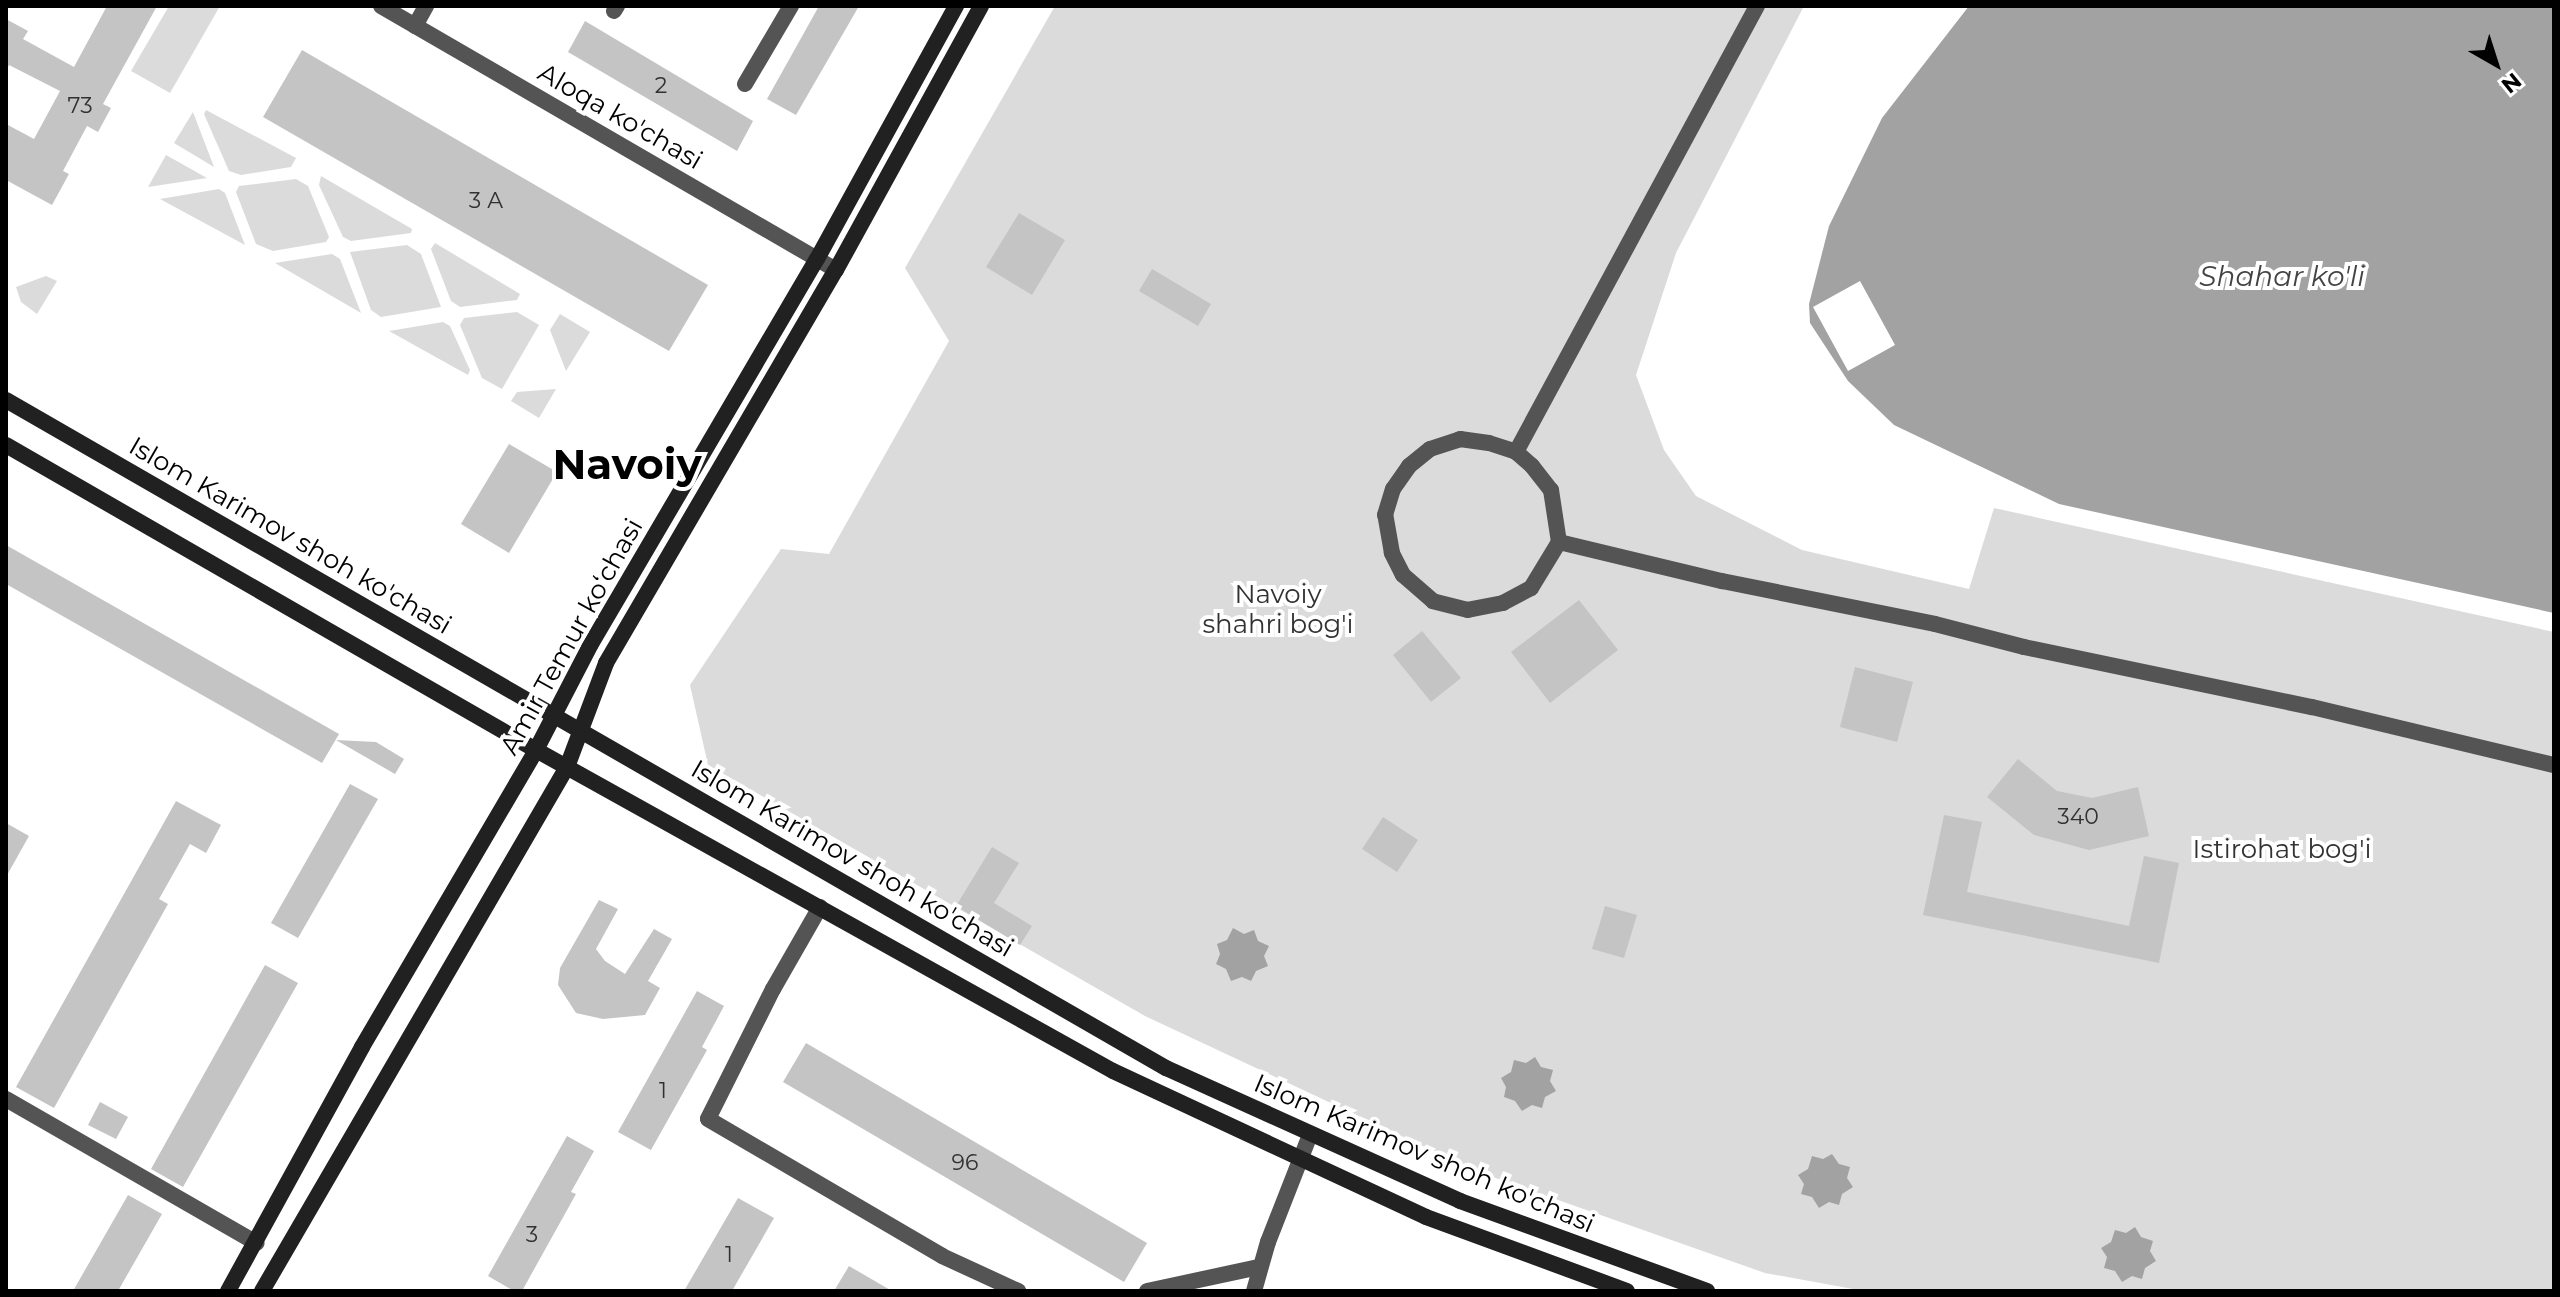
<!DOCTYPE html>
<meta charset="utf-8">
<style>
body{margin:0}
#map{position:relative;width:2560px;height:1297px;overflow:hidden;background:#fff;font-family:Montserrat,sans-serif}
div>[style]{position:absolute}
.green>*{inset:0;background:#dbdbdb}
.water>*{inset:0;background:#a2a2a2}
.pier>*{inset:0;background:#fff}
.building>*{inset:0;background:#c4c4c4}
.pedestrian>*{height:16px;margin:-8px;padding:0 8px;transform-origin:8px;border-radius:8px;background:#545454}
.minor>*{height:16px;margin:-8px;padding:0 8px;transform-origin:8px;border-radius:8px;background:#545454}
.secondary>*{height:16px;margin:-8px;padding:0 8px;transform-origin:8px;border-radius:8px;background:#212121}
span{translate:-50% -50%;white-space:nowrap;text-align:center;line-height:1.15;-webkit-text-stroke:8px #fff;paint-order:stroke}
.number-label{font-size:22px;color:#313131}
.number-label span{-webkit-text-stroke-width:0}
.street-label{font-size:26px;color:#000}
.park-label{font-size:26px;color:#323232}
.water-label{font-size:28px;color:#434343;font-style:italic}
.town-label{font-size:42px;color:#000;font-weight:700}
.frame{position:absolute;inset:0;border:8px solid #000;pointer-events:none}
.north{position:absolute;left:2456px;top:24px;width:80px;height:80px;-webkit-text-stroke:6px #fff;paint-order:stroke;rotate:141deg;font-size:22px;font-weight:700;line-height:32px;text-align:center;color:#000}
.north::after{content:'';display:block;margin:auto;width:28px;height:36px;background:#000;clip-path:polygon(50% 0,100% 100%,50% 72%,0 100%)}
</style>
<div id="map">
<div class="green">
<div style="clip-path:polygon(169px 6px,220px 6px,170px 93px,131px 71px)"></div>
<div style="clip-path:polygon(1055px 6px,1804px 6px,1676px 253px,1636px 375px,1664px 450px,1696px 496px,1802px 550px,1969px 589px,1994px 508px,2554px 632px,2554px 1291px,1864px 1291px,1765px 1273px,1476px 1171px,1145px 1016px,708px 765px,690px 685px,781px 549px,829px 554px,949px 341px,905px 268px)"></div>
<div style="clip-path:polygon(206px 110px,296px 158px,291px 167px,241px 175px,229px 171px,204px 114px)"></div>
<div style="clip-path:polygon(193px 112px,214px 167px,174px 143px)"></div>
<div style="clip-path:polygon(166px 155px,207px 178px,148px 187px)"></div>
<div style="clip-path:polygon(321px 176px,412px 229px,411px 233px,351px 241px,343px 237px,319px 185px)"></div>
<div style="clip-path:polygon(296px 179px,308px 186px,329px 237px,326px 242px,273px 251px,256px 244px,236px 192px,239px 186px)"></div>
<div style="clip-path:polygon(219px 189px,225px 193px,245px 245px,160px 199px)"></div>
<div style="clip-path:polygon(435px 243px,520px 294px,517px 300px,460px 307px,451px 301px,431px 249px)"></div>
<div style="clip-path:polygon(407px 245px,421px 254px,441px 307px,381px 317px,371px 310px,350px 252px)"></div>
<div style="clip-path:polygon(332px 254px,340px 259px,361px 313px,275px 263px)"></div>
<div style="clip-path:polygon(46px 276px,57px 281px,37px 314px,21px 302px,16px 287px)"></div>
<div style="clip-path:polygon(517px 312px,539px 325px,502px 389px,482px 378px,460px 325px,464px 318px)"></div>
<div style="clip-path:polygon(560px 314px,590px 332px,566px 371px,550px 330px)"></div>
<div style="clip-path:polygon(443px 322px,450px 326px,470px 370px,468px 375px,389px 331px)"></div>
<div style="clip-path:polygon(556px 389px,539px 418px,511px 401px,517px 392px)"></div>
</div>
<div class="water">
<div style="clip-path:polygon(1969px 6px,2554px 6px,2554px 613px,2059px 504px,1894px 425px,1848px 381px,1810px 323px,1809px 304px,1829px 226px,1882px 118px)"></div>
<div style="clip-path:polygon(1233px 928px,1244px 934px,1254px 930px,1258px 941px,1269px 946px,1264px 956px,1268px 966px,1256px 971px,1251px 981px,1242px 977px,1231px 981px,1226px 969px,1216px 964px,1220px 954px,1217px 944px,1227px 940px)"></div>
<div style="clip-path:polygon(1535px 1057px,1541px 1067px,1553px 1070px,1550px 1081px,1556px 1091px,1545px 1097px,1542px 1108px,1532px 1105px,1522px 1111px,1515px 1101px,1504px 1097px,1506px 1087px,1501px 1078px,1511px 1072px,1514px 1060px,1526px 1063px)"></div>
<div style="clip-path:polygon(1832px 1154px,1839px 1164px,1850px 1167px,1847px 1178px,1853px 1187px,1842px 1194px,1839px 1205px,1829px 1202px,1819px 1208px,1812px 1197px,1801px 1194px,1804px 1184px,1798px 1175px,1808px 1169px,1812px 1156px,1823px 1159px)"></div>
<div style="clip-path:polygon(2135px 1227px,2141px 1237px,2153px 1241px,2150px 1251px,2156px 1261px,2145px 1268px,2142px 1279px,2132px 1276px,2122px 1282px,2115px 1271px,2104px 1268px,2107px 1257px,2101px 1248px,2111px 1242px,2115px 1230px,2126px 1233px)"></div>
</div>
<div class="pier">
<div style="clip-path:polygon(1860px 281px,1895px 345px,1848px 371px,1813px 307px)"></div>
</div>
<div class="building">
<div style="clip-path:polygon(107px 6px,157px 6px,103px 104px,111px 108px,98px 132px,87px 126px,63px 171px,69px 174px,52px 205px,6px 180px,6px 124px,34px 139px,60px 91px,9px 65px,6px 71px,6px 19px,28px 31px,23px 39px,74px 67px)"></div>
<div style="clip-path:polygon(819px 6px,859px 6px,796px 115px,767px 99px)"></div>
<div style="clip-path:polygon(585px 21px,753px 121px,737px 151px,568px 52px)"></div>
<div style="clip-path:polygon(302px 50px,708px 285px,669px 351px,263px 117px)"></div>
<div style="clip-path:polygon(1019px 213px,1065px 240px,1032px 295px,986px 267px)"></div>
<div style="clip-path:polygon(1152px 269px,1211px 304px,1198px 326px,1139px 291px)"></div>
<div style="clip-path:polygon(509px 444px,557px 472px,509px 553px,461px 524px)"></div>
<div style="clip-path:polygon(6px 545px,339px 734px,322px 763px,6px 584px)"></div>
<div style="clip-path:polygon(1579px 600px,1618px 650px,1550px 703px,1511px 652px)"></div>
<div style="clip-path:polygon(1422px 631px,1461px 678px,1431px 702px,1393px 655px)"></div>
<div style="clip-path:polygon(1855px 667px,1913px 682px,1897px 742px,1840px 727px)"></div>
<div style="clip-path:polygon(336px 740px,376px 742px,404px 759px,395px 774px)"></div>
<div style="clip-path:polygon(2018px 759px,2057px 791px,2092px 798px,2138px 787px,2149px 836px,2089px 850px,2034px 835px,1987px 797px)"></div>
<div style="clip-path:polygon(350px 784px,378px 799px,298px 938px,271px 923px)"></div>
<div style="clip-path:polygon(176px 801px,221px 825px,206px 853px,190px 844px,159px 899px,168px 904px,54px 1108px,16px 1087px)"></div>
<div style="clip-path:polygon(1944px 815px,1982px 822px,1967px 892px,2129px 926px,2144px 856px,2179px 863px,2159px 963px,1923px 915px)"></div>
<div style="clip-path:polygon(1383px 817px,1418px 840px,1397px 872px,1362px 849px)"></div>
<div style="clip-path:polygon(6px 823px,29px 836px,6px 877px)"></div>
<div style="clip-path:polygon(992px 847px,1019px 863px,994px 903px,1032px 926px,1020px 945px,956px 906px)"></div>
<div style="clip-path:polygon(599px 900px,618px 909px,596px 949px,605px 961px,625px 974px,654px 929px,672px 939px,648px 981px,660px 988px,645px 1015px,603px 1019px,576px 1013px,558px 985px,560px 968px)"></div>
<div style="clip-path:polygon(1605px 906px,1637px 915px,1624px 958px,1592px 949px)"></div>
<div style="clip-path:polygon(265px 965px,298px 983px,183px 1187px,151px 1169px)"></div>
<div style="clip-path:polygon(697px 991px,724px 1006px,702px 1047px,707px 1050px,651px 1150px,618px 1132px)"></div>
<div style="clip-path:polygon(806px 1043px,1147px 1243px,1124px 1282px,783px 1082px)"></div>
<div style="clip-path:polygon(100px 1102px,128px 1117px,116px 1139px,88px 1125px)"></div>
<div style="clip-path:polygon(567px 1136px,594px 1151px,571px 1192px,576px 1194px,522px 1291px,514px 1291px,488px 1276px)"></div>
<div style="clip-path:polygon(128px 1195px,162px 1214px,118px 1291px,73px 1291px)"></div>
<div style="clip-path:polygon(738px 1198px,774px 1218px,732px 1291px,684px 1291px)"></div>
<div style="clip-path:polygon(849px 1266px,892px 1291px,834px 1291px)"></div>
</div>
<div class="pedestrian">
<div style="left:1460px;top:439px;width:29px;rotate:8deg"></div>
<div style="left:1489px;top:443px;width:28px;rotate:18deg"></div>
<div style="left:1516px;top:452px;width:21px;rotate:41deg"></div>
<div style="left:1532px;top:466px;width:31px;rotate:52deg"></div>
<div style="left:1551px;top:490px;width:53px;rotate:81.3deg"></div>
<div style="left:1559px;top:542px;width:54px;rotate:121.3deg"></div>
<div style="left:1531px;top:588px;width:32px;rotate:152deg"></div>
<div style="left:1503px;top:603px;width:36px;rotate:169deg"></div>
<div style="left:1468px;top:610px;width:36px;rotate:-166deg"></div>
<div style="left:1433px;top:601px;width:40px;rotate:-139deg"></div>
<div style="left:1403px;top:575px;width:25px;rotate:-117deg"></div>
<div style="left:1392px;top:553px;width:39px;rotate:-100deg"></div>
<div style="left:1385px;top:515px;width:27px;rotate:-73deg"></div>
<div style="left:1393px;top:489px;width:28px;rotate:-55deg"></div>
<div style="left:1409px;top:466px;width:27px;rotate:-39deg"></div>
<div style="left:1430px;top:449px;width:32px;rotate:-18deg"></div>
<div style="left:1516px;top:452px;width:507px;rotate:-61.62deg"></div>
<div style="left:1559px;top:542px;width:168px;rotate:13.5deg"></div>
<div style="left:1722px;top:581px;width:217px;rotate:11.4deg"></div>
<div style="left:1935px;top:624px;width:92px;rotate:14.5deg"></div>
<div style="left:2024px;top:647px;width:294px;rotate:11.8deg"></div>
<div style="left:2312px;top:707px;width:249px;rotate:13.5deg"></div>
</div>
<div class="minor">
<div style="left:381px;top:6px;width:526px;rotate:30.12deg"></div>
<div style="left:614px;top:11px;width:6px;rotate:-59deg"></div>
<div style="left:415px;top:26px;width:23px;rotate:-61deg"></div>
<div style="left:745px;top:84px;width:91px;rotate:-59.5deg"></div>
<div style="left:820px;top:907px;width:95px;rotate:119.8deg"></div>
<div style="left:773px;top:989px;width:145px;rotate:116.6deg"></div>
<div style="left:708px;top:1119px;width:271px;rotate:30.3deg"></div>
<div style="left:942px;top:1256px;width:84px;rotate:24.7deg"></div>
<div style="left:6px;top:1099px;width:289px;rotate:29.9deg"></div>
<div style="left:1147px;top:1291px;width:115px;rotate:-12.1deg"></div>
<div style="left:1254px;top:1291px;width:51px;rotate:-74.1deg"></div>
<div style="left:1268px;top:1242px;width:115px;rotate:-68.6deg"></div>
</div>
<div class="secondary">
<div style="left:6px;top:400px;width:1339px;rotate:29.94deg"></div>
<div style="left:1166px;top:1068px;width:323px;rotate:24.3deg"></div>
<div style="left:1460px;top:1201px;width:263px;rotate:20deg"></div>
<div style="left:6px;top:445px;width:611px;rotate:29.92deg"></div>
<div style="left:536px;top:750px;width:660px;rotate:29.09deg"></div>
<div style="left:1113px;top:1071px;width:345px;rotate:25deg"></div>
<div style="left:1426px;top:1217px;width:214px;rotate:20.2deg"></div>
<div style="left:228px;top:1291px;width:278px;rotate:-61.2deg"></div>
<div style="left:362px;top:1047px;width:344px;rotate:-59.6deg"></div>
<div style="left:536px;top:750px;width:119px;rotate:-62.6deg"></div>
<div style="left:591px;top:644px;width:446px;rotate:-59.6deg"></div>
<div style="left:817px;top:259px;width:289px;rotate:-61.2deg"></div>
<div style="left:262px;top:1291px;width:606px;rotate:-59.8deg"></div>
<div style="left:567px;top:767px;width:111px;rotate:-69.4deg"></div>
<div style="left:606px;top:663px;width:455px;rotate:-59.7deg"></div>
<div style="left:836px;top:270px;width:301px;rotate:-61.2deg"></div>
</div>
<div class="number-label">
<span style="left:661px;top:86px">2</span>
<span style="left:80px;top:106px">73</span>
<span style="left:486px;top:201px">3 А</span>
<span style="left:2078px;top:817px">340</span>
<span style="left:663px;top:1091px">1</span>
<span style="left:965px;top:1163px">96</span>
<span style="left:532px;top:1235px">3</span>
<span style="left:729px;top:1255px">1</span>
</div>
<div class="street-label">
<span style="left:620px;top:117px;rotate:30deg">Aloqa ko'chasi</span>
<span style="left:290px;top:536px;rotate:30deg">Islom Karimov shoh ko'chasi</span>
<span style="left:572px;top:637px;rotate:-61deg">Amir Temur ko‘chasi</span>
<span style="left:852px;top:859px;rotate:30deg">Islom Karimov shoh ko'chasi</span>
<span style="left:1424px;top:1154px;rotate:23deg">Islom Karimov shoh ko'chasi</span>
</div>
<div class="park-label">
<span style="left:1278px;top:610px">Navoiy<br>shahri bog'i</span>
<span style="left:2282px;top:850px">Istirohat bog'i</span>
</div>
<div class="water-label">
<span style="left:2282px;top:276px">Shahar ko'li</span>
</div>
<div class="town-label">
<span style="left:627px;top:464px">Navoiy</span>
</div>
<div class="frame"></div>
<div class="north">N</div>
</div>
